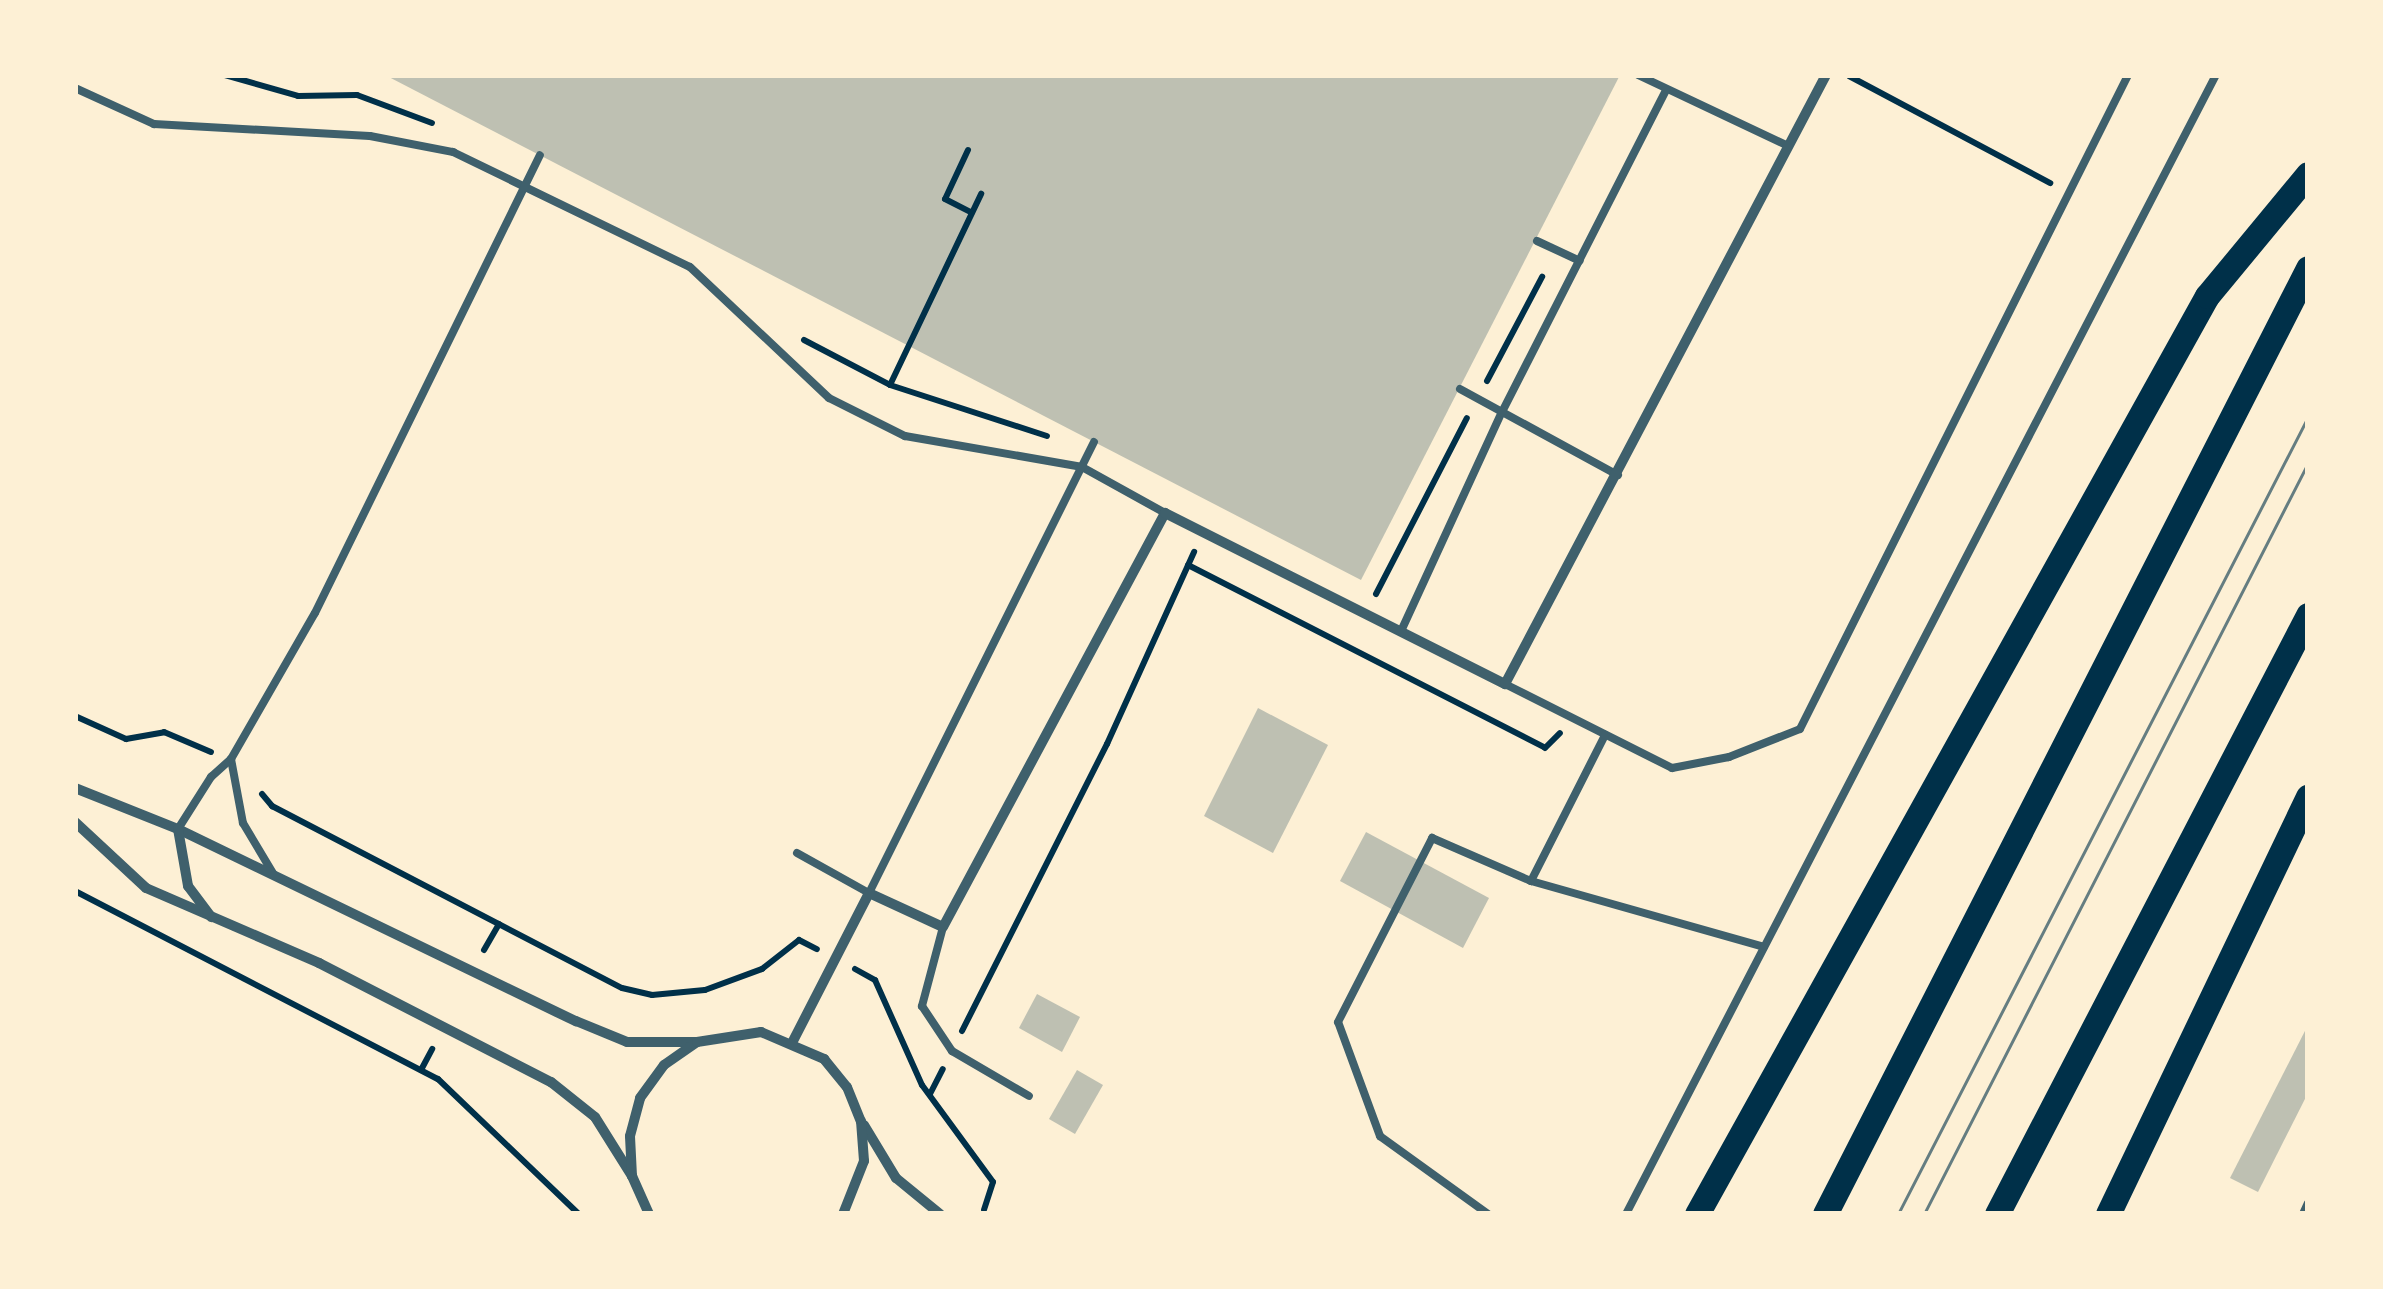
<!DOCTYPE html>
<style>
body{margin:0}
#map{position:relative;width:2383px;height:1289px;overflow:hidden;background:#fdf0d5;font-family:Overpass,sans-serif}
div>[style]{position:absolute}
.building>*{inset:0;background:#bec0b2}
.path>*{height:6px;margin:-3px;padding:0 3px;transform-origin:3px;border-radius:3px;background:#003049}
.service>*{height:8px;margin:-4px;padding:0 4px;transform-origin:4px;border-radius:4px;background:#3f606c}
.minor>*{height:10px;margin:-5px;padding:0 5px;transform-origin:5px;border-radius:5px;background:#3f606c}
.primary>*{height:25px;margin:-12.5px;padding:0 12.5px;transform-origin:12.5px;border-radius:12.5px;background:#003049}
.tram>*{height:2.5px;margin:-1.25px;padding:0 1.25px;transform-origin:1.25px;border-radius:1.25px;background:#657d81}
span{translate:-50% -50%;white-space:nowrap;text-align:center;line-height:1.15;-webkit-text-stroke:9px #fdf0d5;paint-order:stroke}
.frame{position:absolute;inset:0;border:78px solid #fdf0d5;pointer-events:none}
</style>
<div id="map">
<div class="building">
<div style="clip-path:polygon(385px 75px,1620px 75px,1361px 580px)"></div>
<div style="clip-path:polygon(1258px 708px,1328px 745px,1273px 853px,1204px 816px)"></div>
<div style="clip-path:polygon(1366px 832px,1489px 898px,1463px 948px,1340px 881px)"></div>
<div style="clip-path:polygon(1037px 994px,1080px 1017px,1062px 1052px,1019px 1028px)"></div>
<div style="clip-path:polygon(2308px 1025px,2308px 1093px,2258px 1192px,2230px 1178px)"></div>
<div style="clip-path:polygon(1077px 1070px,1103px 1085px,1075px 1134px,1049px 1119px)"></div>
</div>
<div class="path">
<div style="left:225px;top:75px;width:76px;rotate:16deg"></div>
<div style="left:298px;top:96px;width:59px;rotate:-1deg"></div>
<div style="left:357px;top:95px;width:80px;rotate:20.5deg"></div>
<div style="left:1849px;top:76px;width:228px;rotate:28deg"></div>
<div style="left:968px;top:150px;width:54px;rotate:115.1deg"></div>
<div style="left:945px;top:199px;width:30px;rotate:27deg"></div>
<div style="left:804px;top:340px;width:97px;rotate:27.6deg"></div>
<div style="left:890px;top:385px;width:165px;rotate:18deg"></div>
<div style="left:1487px;top:381px;width:118px;rotate:-62.1deg"></div>
<div style="left:890px;top:385px;width:212px;rotate:-64.5deg"></div>
<div style="left:1188px;top:565px;width:401px;rotate:27.1deg"></div>
<div style="left:1545px;top:748px;width:21px;rotate:-45deg"></div>
<div style="left:1376px;top:594px;width:198px;rotate:-62.7deg"></div>
<div style="left:75px;top:716px;width:56px;rotate:24.3deg"></div>
<div style="left:126px;top:739px;width:39px;rotate:-10deg"></div>
<div style="left:164px;top:732px;width:51px;rotate:23.1deg"></div>
<div style="left:262px;top:794px;width:16px;rotate:50deg"></div>
<div style="left:272px;top:806px;width:394px;rotate:27.5deg"></div>
<div style="left:622px;top:988px;width:31px;rotate:13deg"></div>
<div style="left:652px;top:995px;width:53px;rotate:-5.4deg"></div>
<div style="left:705px;top:990px;width:61px;rotate:-20.2deg"></div>
<div style="left:762px;top:969px;width:47px;rotate:-38.1deg"></div>
<div style="left:799px;top:940px;width:20px;rotate:27deg"></div>
<div style="left:75px;top:891px;width:409px;rotate:27.4deg"></div>
<div style="left:438px;top:1079px;width:195px;rotate:43.8deg"></div>
<div style="left:484px;top:950px;width:30px;rotate:-60deg"></div>
<div style="left:855px;top:969px;width:23px;rotate:29deg"></div>
<div style="left:875px;top:980px;width:115px;rotate:65.9deg"></div>
<div style="left:922px;top:1085px;width:120px;rotate:53.8deg"></div>
<div style="left:993px;top:1182px;width:29px;rotate:108deg"></div>
<div style="left:962px;top:1031px;width:322px;rotate:-63.2deg"></div>
<div style="left:1107px;top:744px;width:211px;rotate:-65.6deg"></div>
<div style="left:421px;top:1070px;width:24px;rotate:-62deg"></div>
<div style="left:930px;top:1094px;width:28px;rotate:-63deg"></div>
</div>
<div class="service">
<div style="left:1638px;top:75px;width:166px;rotate:25.3deg"></div>
<div style="left:75px;top:88px;width:87px;rotate:24.5deg"></div>
<div style="left:154px;top:124px;width:216px;rotate:3.2deg"></div>
<div style="left:370px;top:136px;width:85px;rotate:10.9deg"></div>
<div style="left:453px;top:152px;width:263px;rotate:25.9deg"></div>
<div style="left:690px;top:267px;width:191px;rotate:43.3deg"></div>
<div style="left:829px;top:398px;width:85px;rotate:26.6deg"></div>
<div style="left:905px;top:436px;width:180px;rotate:9.9deg"></div>
<div style="left:1082px;top:467px;width:95px;rotate:29deg"></div>
<div style="left:1537px;top:241px;width:47px;rotate:24.9deg"></div>
<div style="left:1460px;top:389px;width:180px;rotate:28.6deg"></div>
<div style="left:1402px;top:629px;width:239px;rotate:-65.3deg"></div>
<div style="left:1502px;top:412px;width:361px;rotate:-63deg"></div>
<div style="left:1505px;top:684px;width:187px;rotate:26.7deg"></div>
<div style="left:1672px;top:768px;width:58px;rotate:-10.9deg"></div>
<div style="left:1729px;top:757px;width:76px;rotate:-21.5deg"></div>
<div style="left:1800px;top:729px;width:732px;rotate:-63.36deg"></div>
<div style="left:231px;top:759px;width:65px;rotate:79.4deg"></div>
<div style="left:243px;top:823px;width:61px;rotate:59.2deg"></div>
<div style="left:178px;top:829px;width:62px;rotate:-57.6deg"></div>
<div style="left:211px;top:777px;width:27px;rotate:-42deg"></div>
<div style="left:231px;top:759px;width:168px;rotate:-60.1deg"></div>
<div style="left:315px;top:613px;width:510px;rotate:-63.84deg"></div>
<div style="left:797px;top:853px;width:82px;rotate:29.1deg"></div>
<div style="left:869px;top:893px;width:504px;rotate:-63.49deg"></div>
<div style="left:1531px;top:881px;width:164px;rotate:-63.1deg"></div>
<div style="left:943px;top:927px;width:82px;rotate:104.9deg"></div>
<div style="left:922px;top:1006px;width:54px;rotate:56.3deg"></div>
<div style="left:952px;top:1051px;width:89px;rotate:30.3deg"></div>
<div style="left:1488px;top:1214px;width:133px;rotate:-144.2deg"></div>
<div style="left:1380px;top:1136px;width:121px;rotate:-110.2deg"></div>
<div style="left:1338px;top:1022px;width:207px;rotate:-62.9deg"></div>
<div style="left:1432px;top:838px;width:108px;rotate:23.5deg"></div>
<div style="left:1531px;top:881px;width:242px;rotate:15.8deg"></div>
<div style="left:1626px;top:1214px;width:1283px;rotate:-62.62deg"></div>
<div style="left:2303px;top:1214px;width:12px;rotate:-66deg"></div>
</div>
<div class="minor">
<div style="left:75px;top:788px;width:111px;rotate:21.7deg"></div>
<div style="left:178px;top:829px;width:442px;rotate:25.8deg"></div>
<div style="left:576px;top:1021px;width:55px;rotate:22.4deg"></div>
<div style="left:627px;top:1042px;width:70px"></div>
<div style="left:75px;top:822px;width:97px;rotate:42.9deg"></div>
<div style="left:146px;top:888px;width:189px;rotate:23.4deg"></div>
<div style="left:319px;top:963px;width:261px;rotate:27.2deg"></div>
<div style="left:551px;top:1082px;width:56px;rotate:38.5deg"></div>
<div style="left:595px;top:1117px;width:70px;rotate:57.9deg"></div>
<div style="left:178px;top:829px;width:58px;rotate:80deg"></div>
<div style="left:188px;top:886px;width:39px;rotate:53deg"></div>
<div style="left:793px;top:1041px;width:166px;rotate:-62.8deg"></div>
<div style="left:869px;top:893px;width:81px;rotate:24.7deg"></div>
<div style="left:943px;top:927px;width:470px;rotate:-61.8deg"></div>
<div style="left:1165px;top:513px;width:381px;rotate:26.7deg"></div>
<div style="left:1505px;top:684px;width:688px;rotate:-62.21deg"></div>
<div style="left:864px;top:1125px;width:62px;rotate:58.9deg"></div>
<div style="left:896px;top:1178px;width:57px;rotate:39.3deg"></div>
<div style="left:649px;top:1214px;width:42px;rotate:-114.1deg"></div>
<div style="left:632px;top:1176px;width:40px;rotate:-92.9deg"></div>
<div style="left:630px;top:1136px;width:39px;rotate:-75deg"></div>
<div style="left:640px;top:1098px;width:41px;rotate:-54deg"></div>
<div style="left:664px;top:1065px;width:40px;rotate:-34.9deg"></div>
<div style="left:697px;top:1042px;width:65px;rotate:-8.9deg"></div>
<div style="left:761px;top:1032px;width:69px;rotate:23.2deg"></div>
<div style="left:824px;top:1059px;width:36px;rotate:51deg"></div>
<div style="left:847px;top:1087px;width:37px;rotate:68deg"></div>
<div style="left:861px;top:1121px;width:40px;rotate:85.7deg"></div>
<div style="left:864px;top:1161px;width:57px;rotate:111.6deg"></div>
</div>
<div class="primary">
<div style="left:1697px;top:1214px;width:1050px;rotate:-60.95deg"></div>
<div style="left:2207px;top:296px;width:158px;rotate:-50.4deg"></div>
<div style="left:1825px;top:1214px;width:1062px;rotate:-62.95deg"></div>
<div style="left:1997px;top:1214px;width:675px;rotate:-62.56deg"></div>
<div style="left:2108px;top:1214px;width:463px;rotate:-64.4deg"></div>
</div>
<div class="tram">
<div style="left:1898px;top:1214px;width:896px;rotate:-62.78deg"></div>
<div style="left:1924px;top:1214px;width:843px;rotate:-62.92deg"></div>
</div>
<div class="frame"></div>
</div>
